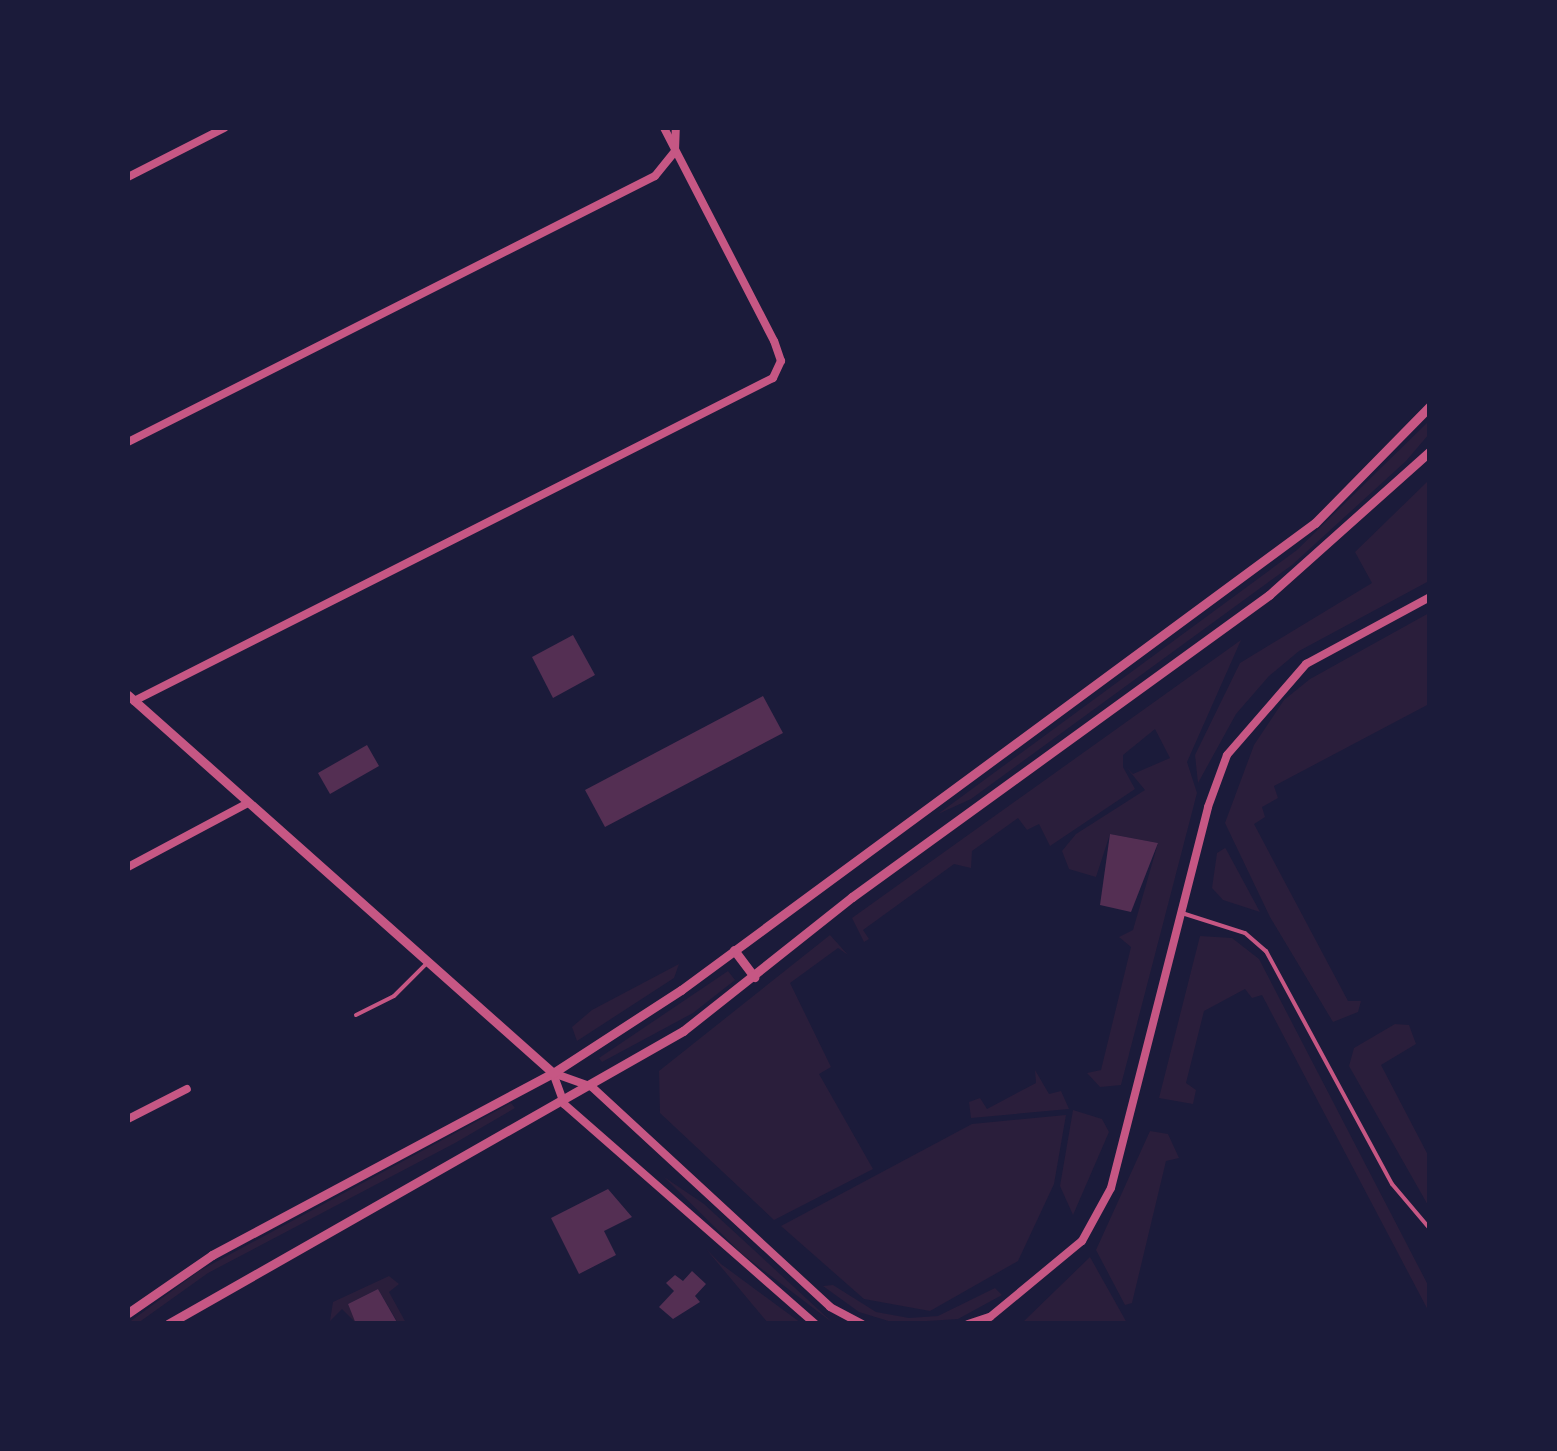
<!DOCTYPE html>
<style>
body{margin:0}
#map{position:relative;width:1557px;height:1451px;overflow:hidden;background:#1b1b3a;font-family:"Public Sans",sans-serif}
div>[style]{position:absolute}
.green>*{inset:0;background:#2a1e3b}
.building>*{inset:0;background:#542f53}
.service>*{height:4px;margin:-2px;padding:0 2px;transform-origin:2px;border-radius:2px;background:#c65784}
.minor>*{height:8px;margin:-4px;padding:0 4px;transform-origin:4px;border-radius:4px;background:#c65784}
.tertiary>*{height:9px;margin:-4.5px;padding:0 4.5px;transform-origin:4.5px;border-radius:4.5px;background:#c65784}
span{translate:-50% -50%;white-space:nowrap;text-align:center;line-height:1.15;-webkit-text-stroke:10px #1b1b3a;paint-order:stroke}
.frame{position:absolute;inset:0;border:130px solid #1b1b3a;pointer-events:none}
</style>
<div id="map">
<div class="green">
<div style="clip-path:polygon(1429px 421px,1429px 434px,1406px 461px,1292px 565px,971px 799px,938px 814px,1297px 550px)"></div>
<div style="clip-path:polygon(1429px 480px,1429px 581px,1299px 651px,1269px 676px,1236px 714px,1198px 783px,1195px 755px,1240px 663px,1372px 583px,1355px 552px)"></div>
<div style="clip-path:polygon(1429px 613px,1429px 704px,1274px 786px,1278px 798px,1262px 807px,1265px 817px,1254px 824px,1348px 1001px,1361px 1001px,1358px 1012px,1333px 1022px,1270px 917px,1225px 823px,1254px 745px,1284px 700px,1310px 679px)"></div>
<div style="clip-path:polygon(1241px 640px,1187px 762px,1197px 793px,1121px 1085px,1100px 1087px,1087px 1073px,1101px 1070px,1131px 947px,1119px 937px,1133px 930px,1158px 843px,1110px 834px,1096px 877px,1069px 869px,1062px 851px,1076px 834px,1145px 790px,1126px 767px,1133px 774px,1170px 758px,1155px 729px,1123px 755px,1123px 767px,1135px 789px,1050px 846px,1039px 824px,1027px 830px,1018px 818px,972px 851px,971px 868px,954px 864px,863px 930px,869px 939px,864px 942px,852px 918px)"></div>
<div style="clip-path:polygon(1225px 848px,1226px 849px,1260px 912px,1223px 900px,1212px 888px,1217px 853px)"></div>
<div style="clip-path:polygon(830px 935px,848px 955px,838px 948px,790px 983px,831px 1067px,819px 1074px,873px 1169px,774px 1220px,660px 1113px,659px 1071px)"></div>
<div style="clip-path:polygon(1200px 936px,1232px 938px,1259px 959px,1429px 1287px,1429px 1312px,1262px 995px,1252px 998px,1245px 989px,1204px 1011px,1186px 1083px,1196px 1090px,1193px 1104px,1159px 1098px)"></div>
<div style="clip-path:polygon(679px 964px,674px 978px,577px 1041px,572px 1027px,592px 1010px)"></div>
<div style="clip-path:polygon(728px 971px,735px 980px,693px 1013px,602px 1062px,599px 1058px)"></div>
<div style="clip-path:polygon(1395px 1024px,1409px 1025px,1416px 1044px,1381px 1065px,1429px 1157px,1429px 1207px,1349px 1066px,1354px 1048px)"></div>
<div style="clip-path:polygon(1035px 1070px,1049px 1094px,1061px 1091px,1069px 1109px,971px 1118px,969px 1102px,980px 1098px,987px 1109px,1036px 1083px)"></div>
<div style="clip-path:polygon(511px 1103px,515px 1108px,455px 1143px,208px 1273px,138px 1323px,128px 1323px,199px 1271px)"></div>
<div style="clip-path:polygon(1073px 1110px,1102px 1119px,1109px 1132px,1073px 1215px,1060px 1186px)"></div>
<div style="clip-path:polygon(1066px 1115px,1054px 1184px,1018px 1261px,930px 1311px,864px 1299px,781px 1226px,972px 1124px)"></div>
<div style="clip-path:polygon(1150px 1131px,1168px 1134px,1179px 1158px,1166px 1161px,1132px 1303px,1125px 1305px,1096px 1250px)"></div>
<div style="clip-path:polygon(664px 1177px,704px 1204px,833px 1323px,742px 1254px)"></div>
<div style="clip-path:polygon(706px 1249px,721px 1264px,801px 1323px,768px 1323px)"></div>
<div style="clip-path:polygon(1090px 1257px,1127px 1323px,1024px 1323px,1024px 1321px)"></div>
<div style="clip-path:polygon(389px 1276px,399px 1284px,389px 1292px,406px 1323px,398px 1323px,378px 1289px,348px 1304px,356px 1323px,342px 1309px,330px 1321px,333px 1302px)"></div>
<div style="clip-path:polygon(833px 1285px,876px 1312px,909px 1318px,938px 1316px,995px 1288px,1002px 1295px,958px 1319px,895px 1323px,859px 1312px,823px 1286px)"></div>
</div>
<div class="building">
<div style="clip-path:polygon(573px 635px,595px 675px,553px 698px,532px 657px)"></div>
<div style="clip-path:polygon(763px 696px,783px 733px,605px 827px,585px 790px)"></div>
<div style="clip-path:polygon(367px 745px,379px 766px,330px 794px,318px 773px)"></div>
<div style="clip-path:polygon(1110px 834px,1158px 843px,1131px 912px,1100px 905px)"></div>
<div style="clip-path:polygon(608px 1189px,632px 1217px,604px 1231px,616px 1255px,579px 1274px,551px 1218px)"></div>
<div style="clip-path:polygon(692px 1271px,706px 1284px,695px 1296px,700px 1302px,673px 1319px,659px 1307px,674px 1291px,666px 1283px,675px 1275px,683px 1281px)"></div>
<div style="clip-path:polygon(378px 1289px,398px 1324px,356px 1324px,348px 1304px)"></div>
</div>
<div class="service">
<div style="left:1185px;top:914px;width:63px;rotate:17.6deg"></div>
<div style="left:1245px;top:933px;width:28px;rotate:41deg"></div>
<div style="left:1266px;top:951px;width:265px;rotate:61.6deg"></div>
<div style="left:1392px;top:1184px;width:59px;rotate:49.8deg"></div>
<div style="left:356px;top:1015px;width:42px;rotate:-26.6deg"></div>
<div style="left:394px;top:996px;width:48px;rotate:-45deg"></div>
</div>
<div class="minor">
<div style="left:128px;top:177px;width:108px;rotate:-27deg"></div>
<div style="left:128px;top:442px;width:590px;rotate:-26.78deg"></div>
<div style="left:655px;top:176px;width:32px;rotate:-51deg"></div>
<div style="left:675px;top:151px;width:23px;rotate:-88deg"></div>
<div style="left:134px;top:701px;width:716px;rotate:-26.82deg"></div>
<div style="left:773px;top:378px;width:19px;rotate:-65deg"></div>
<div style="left:781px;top:361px;width:21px;rotate:-109deg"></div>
<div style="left:774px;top:341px;width:240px;rotate:-117.3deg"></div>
<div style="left:128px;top:867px;width:136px;rotate:-28.1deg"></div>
<div style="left:553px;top:1073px;width:41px;rotate:19.7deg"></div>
<div style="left:592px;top:1087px;width:324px;rotate:42.7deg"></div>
<div style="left:830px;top:1307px;width:36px;rotate:28deg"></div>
<div style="left:553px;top:1073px;width:33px;rotate:70deg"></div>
<div style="left:564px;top:1104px;width:334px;rotate:41.2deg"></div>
<div style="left:128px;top:1119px;width:66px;rotate:-27deg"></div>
<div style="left:968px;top:1324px;width:23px;rotate:-18deg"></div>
<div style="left:990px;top:1317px;width:119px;rotate:-39.6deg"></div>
<div style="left:1082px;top:1241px;width:60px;rotate:-61.3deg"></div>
<div style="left:1111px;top:1188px;width:393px;rotate:-75.7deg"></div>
<div style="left:1208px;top:807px;width:55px;rotate:-69.9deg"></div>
<div style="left:1227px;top:755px;width:121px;rotate:-49deg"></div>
<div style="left:1306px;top:664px;width:141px;rotate:-28.4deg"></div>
</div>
<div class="tertiary">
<div style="left:128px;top:695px;width:569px;rotate:41.65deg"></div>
<div style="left:734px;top:950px;width:34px;rotate:53deg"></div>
<div style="left:128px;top:1313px;width:102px;rotate:-34.6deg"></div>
<div style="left:212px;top:1255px;width:387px;rotate:-28.1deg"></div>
<div style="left:553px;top:1073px;width:153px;rotate:-33deg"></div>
<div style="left:681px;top:990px;width:787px;rotate:-36.38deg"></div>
<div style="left:1315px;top:523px;width:164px;rotate:-45.5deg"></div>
<div style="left:168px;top:1324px;width:593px;rotate:-29.64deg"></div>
<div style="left:683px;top:1031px;width:216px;rotate:-38.4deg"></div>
<div style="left:852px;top:897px;width:515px;rotate:-35.91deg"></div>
<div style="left:1269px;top:595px;width:216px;rotate:-41.8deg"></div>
</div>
<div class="frame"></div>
</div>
